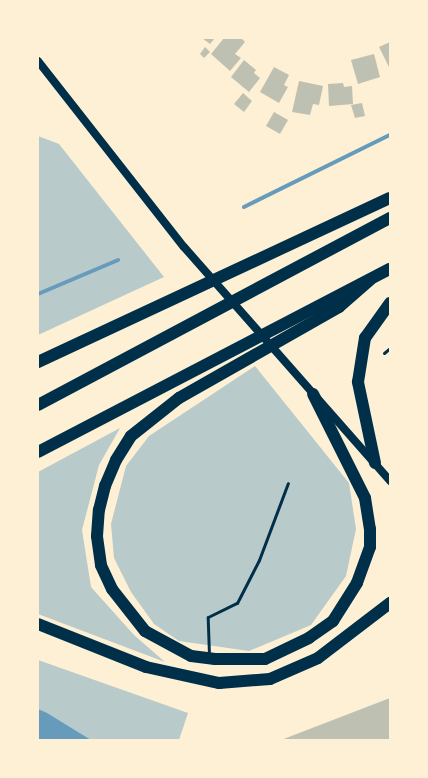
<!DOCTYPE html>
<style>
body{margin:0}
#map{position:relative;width:428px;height:778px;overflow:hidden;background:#fdf0d5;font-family:"DejaVu Sans",sans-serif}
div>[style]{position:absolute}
.green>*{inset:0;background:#b9caca}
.water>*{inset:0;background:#669bbc}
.stream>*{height:4px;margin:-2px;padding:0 2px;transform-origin:2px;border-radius:2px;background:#669bbc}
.building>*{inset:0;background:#bec0b2}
.service>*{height:3px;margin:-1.5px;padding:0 1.5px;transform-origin:1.5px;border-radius:1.5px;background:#003049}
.secondary>*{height:8px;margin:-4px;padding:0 4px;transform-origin:4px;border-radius:4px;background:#003049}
.motorway>*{height:12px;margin:-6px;padding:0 6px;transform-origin:6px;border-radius:6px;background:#003049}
span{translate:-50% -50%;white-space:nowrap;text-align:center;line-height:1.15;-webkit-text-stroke:4px #fdf0d5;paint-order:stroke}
.frame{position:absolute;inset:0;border:39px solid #fdf0d5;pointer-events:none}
</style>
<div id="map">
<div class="green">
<div style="clip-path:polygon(38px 136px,59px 144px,164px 277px,38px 335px)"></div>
<div style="clip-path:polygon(255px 366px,349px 483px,356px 529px,346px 576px,311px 625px,249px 651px,179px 641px,154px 624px,131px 592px,114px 558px,111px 524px,126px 466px,149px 436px)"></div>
<div style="clip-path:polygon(120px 428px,99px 465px,82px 530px,91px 587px,134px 635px,165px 662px,38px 614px,38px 472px)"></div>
<div style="clip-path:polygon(38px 660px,188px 713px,179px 740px,38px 740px)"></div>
</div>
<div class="water">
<div style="clip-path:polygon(38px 709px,47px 713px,91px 740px,38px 740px)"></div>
</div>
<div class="stream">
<div style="left:244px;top:207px;width:163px;rotate:-26.3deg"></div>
<div style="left:38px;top:294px;width:87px;rotate:-23deg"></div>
</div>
<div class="building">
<div style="clip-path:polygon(202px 38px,215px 38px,210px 44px)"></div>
<div style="clip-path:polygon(224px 38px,241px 38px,245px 42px,235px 54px,241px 58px,230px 71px,211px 54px)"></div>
<div style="clip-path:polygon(390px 42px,390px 69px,379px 47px)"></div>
<div style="clip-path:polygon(205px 47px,210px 52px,204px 58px,200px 54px)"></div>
<div style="clip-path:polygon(374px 54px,380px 77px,358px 84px,351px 60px)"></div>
<div style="clip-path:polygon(244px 60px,256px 70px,254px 73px,260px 78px,249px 92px,231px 77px)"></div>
<div style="clip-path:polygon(274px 67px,289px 75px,284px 85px,288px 87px,279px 103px,260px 92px)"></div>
<div style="clip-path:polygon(299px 81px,323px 86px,319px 105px,313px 104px,310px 115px,292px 112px)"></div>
<div style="clip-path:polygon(343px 83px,344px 87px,352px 86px,353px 104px,329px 106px,328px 84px)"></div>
<div style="clip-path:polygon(243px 93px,252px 101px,244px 112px,234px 104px)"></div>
<div style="clip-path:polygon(362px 103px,365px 116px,355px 118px,351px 105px)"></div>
<div style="clip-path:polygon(274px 112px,288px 120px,280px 134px,266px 126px)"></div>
<div style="clip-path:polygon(390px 698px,390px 740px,281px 740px)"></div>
</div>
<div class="service">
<div style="left:384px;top:353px;width:8px;rotate:-40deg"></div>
<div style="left:209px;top:655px;width:38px;rotate:-92deg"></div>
<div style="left:208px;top:617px;width:32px;rotate:-26deg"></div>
<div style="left:237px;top:603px;width:48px;rotate:-62.9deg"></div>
<div style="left:259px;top:560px;width:82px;rotate:-69.4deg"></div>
</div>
<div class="secondary">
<div style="left:38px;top:61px;width:236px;rotate:51.9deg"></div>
<div style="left:184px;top:247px;width:312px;rotate:48.6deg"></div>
</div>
<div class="motorway">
<div style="left:38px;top:362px;width:388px;rotate:-25deg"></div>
<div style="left:313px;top:394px;width:116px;rotate:63.4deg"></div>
<div style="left:365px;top:498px;width:31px;rotate:81deg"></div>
<div style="left:370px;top:529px;width:18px;rotate:90deg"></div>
<div style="left:370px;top:547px;width:38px;rotate:110deg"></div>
<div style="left:357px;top:583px;width:45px;rotate:122.3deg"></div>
<div style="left:333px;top:621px;width:29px;rotate:145deg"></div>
<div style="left:309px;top:638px;width:49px;rotate:154.5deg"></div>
<div style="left:265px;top:659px;width:50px;rotate:180deg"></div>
<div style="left:215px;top:659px;width:24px;rotate:-173deg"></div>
<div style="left:191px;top:656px;width:52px;rotate:-151.5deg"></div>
<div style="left:145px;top:631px;width:53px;rotate:-128.2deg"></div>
<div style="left:112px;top:589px;width:26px;rotate:-115deg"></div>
<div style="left:101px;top:565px;width:29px;rotate:-98deg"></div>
<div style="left:97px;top:536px;width:26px;rotate:-86deg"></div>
<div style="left:99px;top:510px;width:25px;rotate:-76deg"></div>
<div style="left:105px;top:486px;width:28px;rotate:-67deg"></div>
<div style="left:116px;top:460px;width:28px;rotate:-58deg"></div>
<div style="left:131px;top:436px;width:61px;rotate:-38.4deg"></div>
<div style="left:179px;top:398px;width:184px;rotate:-29.6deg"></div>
<div style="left:339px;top:307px;width:41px;rotate:-41.1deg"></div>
<div style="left:38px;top:405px;width:399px;rotate:-28deg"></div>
<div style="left:38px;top:452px;width:397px;rotate:-27.5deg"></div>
<div style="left:375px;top:463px;width:83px;rotate:-101.9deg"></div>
<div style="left:358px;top:382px;width:45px;rotate:-81deg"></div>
<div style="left:365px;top:338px;width:43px;rotate:-54.5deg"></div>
<div style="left:38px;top:624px;width:116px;rotate:21.7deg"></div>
<div style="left:146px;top:667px;width:75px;rotate:12.4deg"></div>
<div style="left:219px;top:683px;width:51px;rotate:-4.5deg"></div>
<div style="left:270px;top:679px;width:52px;rotate:-23.6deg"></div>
<div style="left:318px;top:658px;width:91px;rotate:-37.4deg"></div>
</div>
<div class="frame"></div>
</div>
